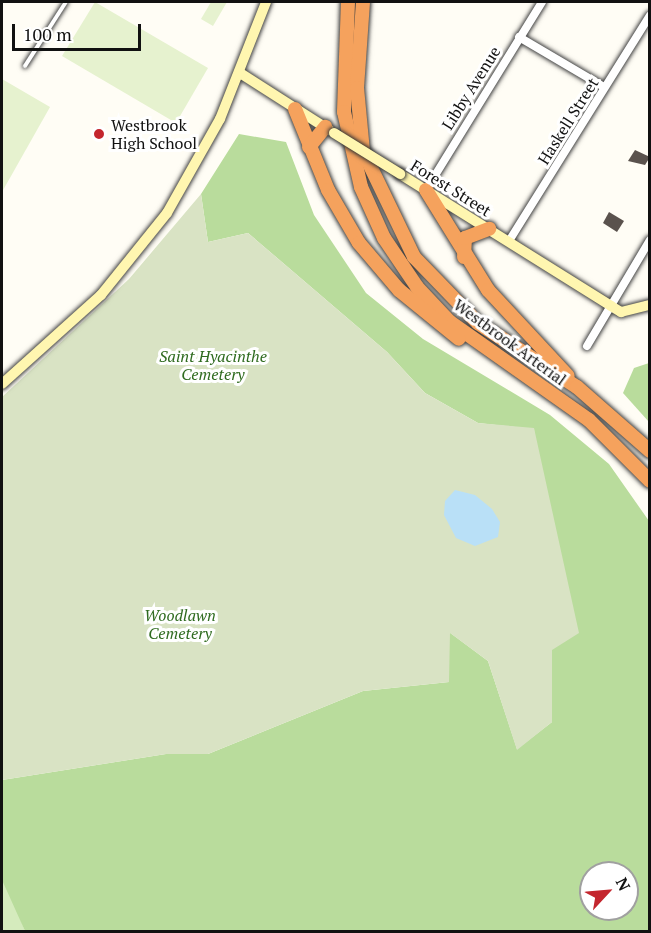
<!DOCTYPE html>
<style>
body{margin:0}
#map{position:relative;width:651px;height:933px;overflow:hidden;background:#fffdf5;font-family:"PT Serif",serif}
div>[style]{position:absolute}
.green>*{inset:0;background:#d5ebbd}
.forest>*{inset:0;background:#b9dc9c}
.cemetery>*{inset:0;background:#d9e3c4}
.pitch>*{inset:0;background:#e6f2cf}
.water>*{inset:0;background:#b9e0f7}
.building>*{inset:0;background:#5a524d}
.roads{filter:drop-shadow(0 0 2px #444) drop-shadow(0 0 2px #444)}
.lane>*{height:4px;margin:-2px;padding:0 2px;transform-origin:2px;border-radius:2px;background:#fff}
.street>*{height:8px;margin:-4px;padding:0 4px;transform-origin:4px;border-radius:4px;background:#fff}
.secondary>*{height:10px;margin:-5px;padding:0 5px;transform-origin:5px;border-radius:5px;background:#fff6b0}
.highway>*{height:14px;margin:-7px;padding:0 7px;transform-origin:7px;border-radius:7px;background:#f5a25d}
.bridges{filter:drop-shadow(0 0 2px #333) drop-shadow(0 0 2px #333)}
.secondary-bridge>*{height:10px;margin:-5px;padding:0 5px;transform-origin:5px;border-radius:5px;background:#fff6b0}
.dots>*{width:16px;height:16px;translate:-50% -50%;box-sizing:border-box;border:3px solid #fff;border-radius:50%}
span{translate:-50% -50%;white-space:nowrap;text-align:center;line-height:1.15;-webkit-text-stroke:6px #fff;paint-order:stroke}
.street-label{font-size:16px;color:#111}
.poi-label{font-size:16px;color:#111}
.left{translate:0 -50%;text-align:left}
.park-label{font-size:16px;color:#2f6b1f;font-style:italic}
.frame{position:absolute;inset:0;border:3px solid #111;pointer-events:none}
.north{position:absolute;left:579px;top:861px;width:60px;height:60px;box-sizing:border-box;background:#fff;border:2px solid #a0a0a0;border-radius:50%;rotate:64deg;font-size:16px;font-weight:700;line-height:24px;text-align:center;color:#111}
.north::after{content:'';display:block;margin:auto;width:21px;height:27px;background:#c4262e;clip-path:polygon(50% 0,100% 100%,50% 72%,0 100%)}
.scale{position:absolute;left:12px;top:24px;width:129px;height:27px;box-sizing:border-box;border:3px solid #111;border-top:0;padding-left:8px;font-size:18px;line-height:21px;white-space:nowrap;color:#111;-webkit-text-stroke:4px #fff;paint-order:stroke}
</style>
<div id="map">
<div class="green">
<div style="clip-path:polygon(2px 880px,5px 880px,25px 931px,2px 931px)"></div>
</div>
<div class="forest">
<div style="clip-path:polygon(evenodd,239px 134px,286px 142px,314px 215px,366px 293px,423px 339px,550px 415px,609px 464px,649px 521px,649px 931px,25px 931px,2px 880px,2px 780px,166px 754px,208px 754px,363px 691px,449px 682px,449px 632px,488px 661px,517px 749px,552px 722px,534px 429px,478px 423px,425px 393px,387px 352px,248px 233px,208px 242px,201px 194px,239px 134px,591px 873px,627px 873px,627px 909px,591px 909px,591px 873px)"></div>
<div style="clip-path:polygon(649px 363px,650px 363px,649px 422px,623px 393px,634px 368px)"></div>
</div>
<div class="cemetery">
<div style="clip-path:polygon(201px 194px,208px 242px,248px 233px,387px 352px,425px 393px,478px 423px,534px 428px,579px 633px,552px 650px,552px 722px,517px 750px,488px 661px,450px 633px,449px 682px,363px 691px,208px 754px,166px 754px,2px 780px,2px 397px,129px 279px)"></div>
</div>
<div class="pitch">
<div style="clip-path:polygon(95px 2px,208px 68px,176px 123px,62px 56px)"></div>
<div style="clip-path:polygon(211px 2px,227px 2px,213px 26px,201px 19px)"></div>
<div style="clip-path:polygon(2px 79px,50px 107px,2px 192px)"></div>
</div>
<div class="water">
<div style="clip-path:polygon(455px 490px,475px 495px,492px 509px,500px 522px,498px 537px,475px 546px,456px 538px,444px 515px,445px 501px)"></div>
</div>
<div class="building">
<div style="clip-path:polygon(635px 150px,650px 157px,645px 165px,628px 161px)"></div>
<div style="clip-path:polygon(609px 212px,624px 221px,617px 232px,603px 223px)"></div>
</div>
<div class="roads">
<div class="lane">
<div style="left:25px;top:66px;width:76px;rotate:-57.4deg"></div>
</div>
<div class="street">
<div style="left:519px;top:37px;width:99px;rotate:30.5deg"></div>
<div style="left:426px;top:190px;width:221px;rotate:-58.3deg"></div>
<div style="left:509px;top:241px;width:266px;rotate:-58deg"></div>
<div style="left:587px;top:346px;width:123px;rotate:-59.3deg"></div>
</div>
<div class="secondary">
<div style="left:240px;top:73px;width:106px;rotate:32.6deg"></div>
<div style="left:400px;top:174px;width:249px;rotate:32deg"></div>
<div style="left:611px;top:306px;width:12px;rotate:31deg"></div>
<div style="left:621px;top:312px;width:30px;rotate:-14deg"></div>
<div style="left:2px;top:384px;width:133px;rotate:-42deg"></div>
<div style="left:101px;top:295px;width:105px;rotate:-51.2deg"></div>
<div style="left:167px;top:213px;width:108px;rotate:-60.6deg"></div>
<div style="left:220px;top:119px;width:126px;rotate:-68.5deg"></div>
</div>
<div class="highway">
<div style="left:348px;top:2px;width:110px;rotate:92.1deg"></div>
<div style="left:344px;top:112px;width:77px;rotate:77.2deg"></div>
<div style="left:361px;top:187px;width:56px;rotate:65.7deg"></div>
<div style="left:384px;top:238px;width:59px;rotate:56deg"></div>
<div style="left:417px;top:287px;width:48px;rotate:46.7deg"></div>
<div style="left:450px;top:322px;width:170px;rotate:35.2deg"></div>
<div style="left:589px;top:420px;width:86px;rotate:45deg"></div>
<div style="left:363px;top:2px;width:86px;rotate:94deg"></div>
<div style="left:357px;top:88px;width:63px;rotate:84.6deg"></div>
<div style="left:363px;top:151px;width:118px;rotate:64.3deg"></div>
<div style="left:414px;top:257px;width:92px;rotate:45.9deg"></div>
<div style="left:478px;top:323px;width:118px;rotate:32.9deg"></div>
<div style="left:577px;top:387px;width:97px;rotate:41.2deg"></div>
<div style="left:295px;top:109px;width:87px;rotate:67.8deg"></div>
<div style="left:328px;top:190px;width:61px;rotate:59.7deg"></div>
<div style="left:359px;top:243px;width:62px;rotate:49.6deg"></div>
<div style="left:399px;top:290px;width:77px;rotate:39.2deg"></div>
<div style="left:309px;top:147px;width:26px;rotate:-51deg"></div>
<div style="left:426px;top:190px;width:118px;rotate:58.2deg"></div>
<div style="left:488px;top:290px;width:117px;rotate:47.1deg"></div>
<div style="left:464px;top:257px;width:19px;rotate:-87deg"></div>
<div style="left:465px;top:238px;width:26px;rotate:-21deg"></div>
</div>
</div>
<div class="bridges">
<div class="secondary-bridge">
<div style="left:334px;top:133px;width:78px;rotate:31.8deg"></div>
</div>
</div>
<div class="dots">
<div style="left:99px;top:134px;background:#c4262e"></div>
</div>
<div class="street-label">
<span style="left:471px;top:88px;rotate:-58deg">Libby Avenue</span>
<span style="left:568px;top:121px;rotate:-58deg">Haskell Street</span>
<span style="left:451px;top:188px;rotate:32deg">Forest Street</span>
<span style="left:510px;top:342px;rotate:36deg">Westbrook Arterial</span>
</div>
<div class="poi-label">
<span class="left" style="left:111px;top:134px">Westbrook<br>High School</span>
</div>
<div class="park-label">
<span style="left:213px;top:365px">Saint Hyacinthe<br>Cemetery</span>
<span style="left:180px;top:624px">Woodlawn<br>Cemetery</span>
</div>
<div class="frame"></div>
<div class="north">N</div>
<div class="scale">100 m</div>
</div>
